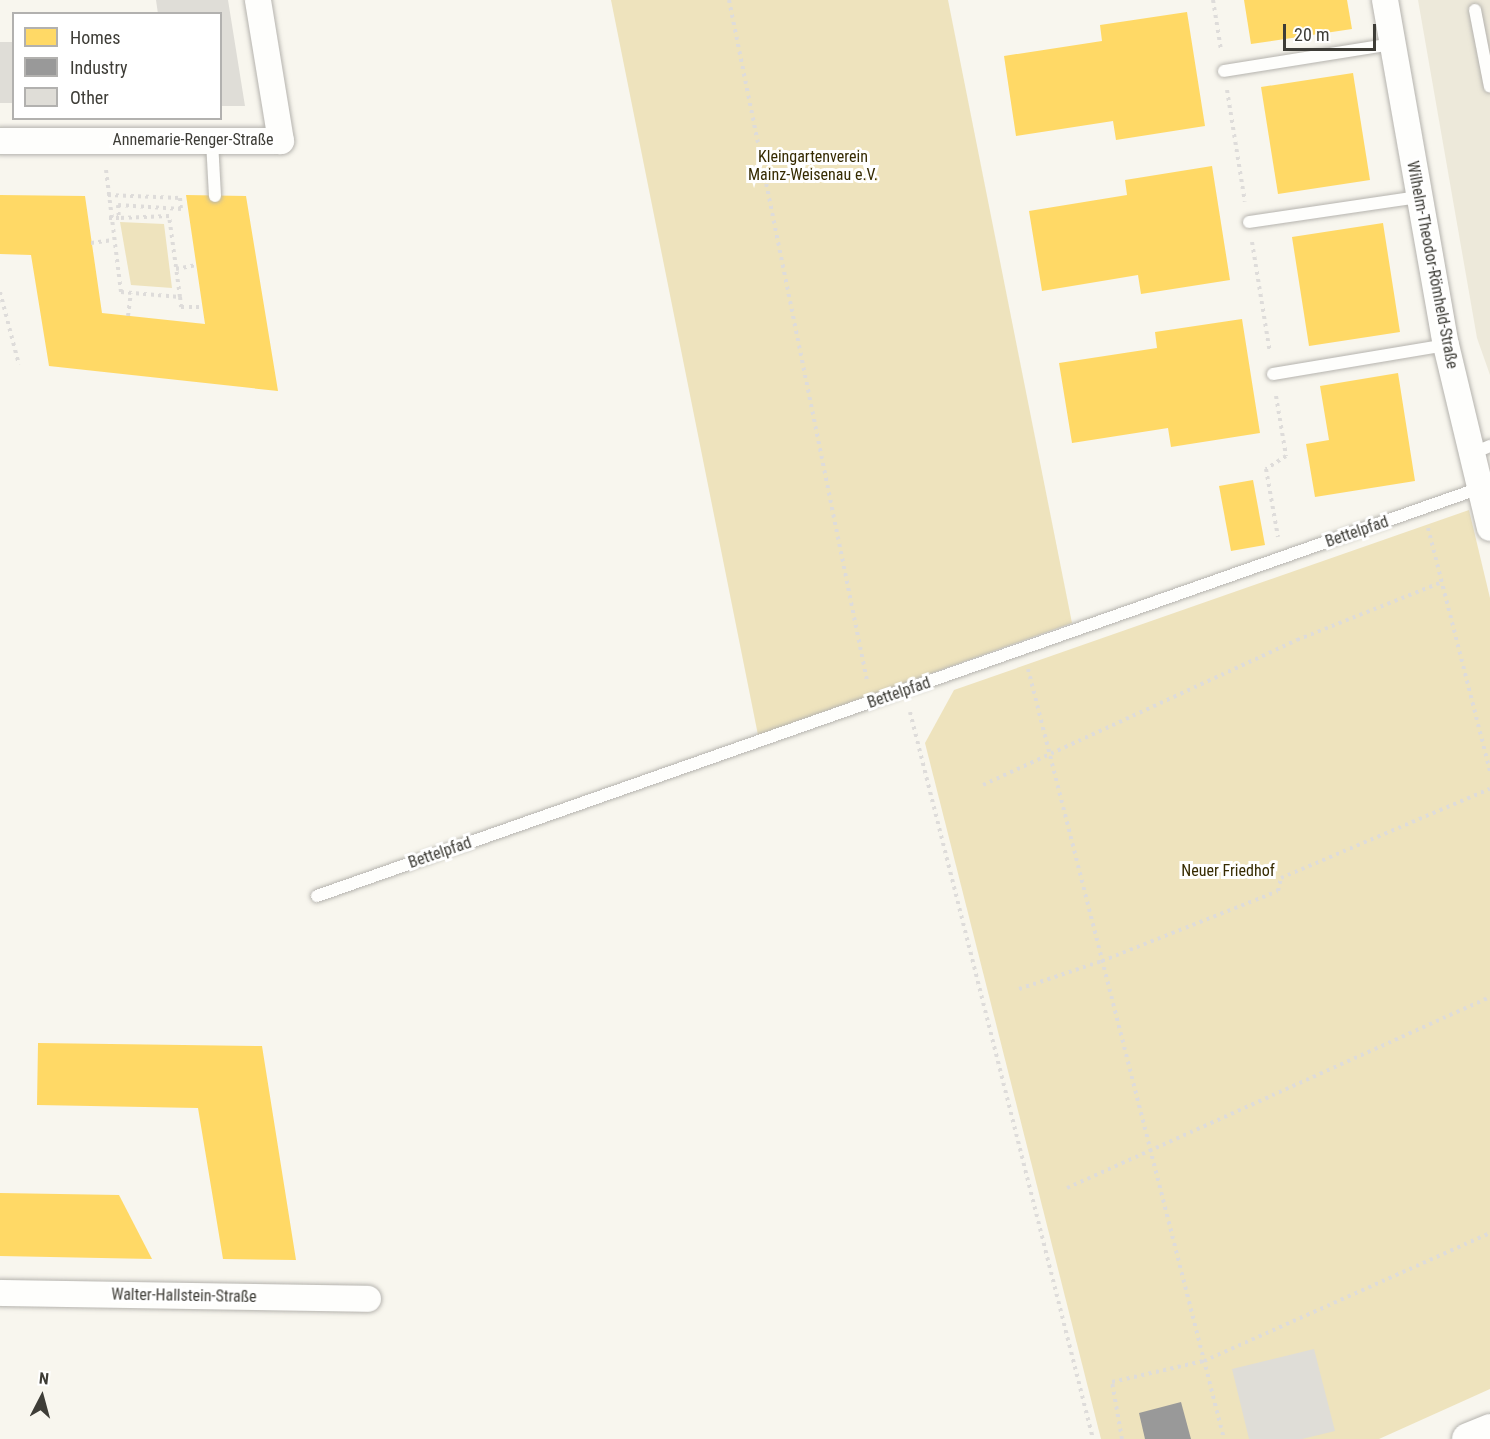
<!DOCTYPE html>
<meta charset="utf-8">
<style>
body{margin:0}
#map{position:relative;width:1490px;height:1439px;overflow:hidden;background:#f8f6ee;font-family:"Roboto Condensed",sans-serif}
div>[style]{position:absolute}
.built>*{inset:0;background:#ede9da}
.green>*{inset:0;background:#eee3bd}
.homes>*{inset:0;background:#ffd966}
.industry>*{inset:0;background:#999}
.building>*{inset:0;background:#dfddd7}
.path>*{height:4px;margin-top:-2px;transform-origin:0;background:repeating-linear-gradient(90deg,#dedcda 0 3px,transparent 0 7.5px)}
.roads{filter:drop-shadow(0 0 2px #b5b3ae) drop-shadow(0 0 2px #b5b3ae)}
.service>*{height:12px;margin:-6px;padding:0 6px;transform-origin:6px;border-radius:6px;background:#fefefc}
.minor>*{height:26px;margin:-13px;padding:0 13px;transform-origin:13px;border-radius:13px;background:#fefefc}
.tertiary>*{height:32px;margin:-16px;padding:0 16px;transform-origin:16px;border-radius:16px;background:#fefefc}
span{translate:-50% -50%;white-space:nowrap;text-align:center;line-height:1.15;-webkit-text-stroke:6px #fff;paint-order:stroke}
.street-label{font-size:16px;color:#3e3d37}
.park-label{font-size:16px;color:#352a00}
.legend{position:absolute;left:12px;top:12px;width:210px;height:108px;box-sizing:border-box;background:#fff;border:2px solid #b2b1af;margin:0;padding:8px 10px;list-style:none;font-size:18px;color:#3e3d37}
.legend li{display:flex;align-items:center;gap:12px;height:30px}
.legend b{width:30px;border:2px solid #b2b1af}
.north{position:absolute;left:12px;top:1367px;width:60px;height:60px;-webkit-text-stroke:4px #fff;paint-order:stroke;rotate:6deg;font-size:16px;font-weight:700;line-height:24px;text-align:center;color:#3e3d37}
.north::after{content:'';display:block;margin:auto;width:21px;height:27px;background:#3e3d37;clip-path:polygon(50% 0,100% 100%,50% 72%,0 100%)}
.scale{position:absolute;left:1283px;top:24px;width:93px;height:27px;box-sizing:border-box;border:3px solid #3e3d37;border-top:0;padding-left:8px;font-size:18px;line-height:21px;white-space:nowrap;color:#3e3d37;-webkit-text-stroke:4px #fff;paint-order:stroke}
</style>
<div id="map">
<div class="built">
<div style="clip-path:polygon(1418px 0,1490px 0,1490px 375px,1477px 338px)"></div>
</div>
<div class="green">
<div style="clip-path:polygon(611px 0,948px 0,1072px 623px,758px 735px)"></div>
<div style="clip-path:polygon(120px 222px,164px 224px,172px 288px,131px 285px)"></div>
<div style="clip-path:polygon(1469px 510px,1490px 598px,1490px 1389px,1379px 1439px,1101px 1439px,925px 743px,954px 690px)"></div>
</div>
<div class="homes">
<div style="clip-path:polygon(1244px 0,1347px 0,1352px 29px,1251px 44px)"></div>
<div style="clip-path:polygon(1187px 12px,1205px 126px,1116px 140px,1113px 121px,1016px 136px,1004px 56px,1102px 41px,1100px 25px)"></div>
<div style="clip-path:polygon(1353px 73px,1370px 180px,1278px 194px,1261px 87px)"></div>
<div style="clip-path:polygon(1212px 166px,1230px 280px,1141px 294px,1138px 275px,1042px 291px,1029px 211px,1127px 195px,1125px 180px)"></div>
<div style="clip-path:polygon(0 195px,85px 196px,102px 313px,205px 324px,186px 195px,246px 196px,278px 391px,49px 366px,31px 255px,0 254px)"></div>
<div style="clip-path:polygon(1383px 223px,1400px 332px,1309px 346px,1292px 237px)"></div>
<div style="clip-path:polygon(1242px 319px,1260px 433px,1171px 447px,1168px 428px,1072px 443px,1059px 363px,1157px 348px,1155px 332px)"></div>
<div style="clip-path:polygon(1398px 373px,1415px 481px,1315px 497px,1306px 444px,1329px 440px,1320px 386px)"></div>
<div style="clip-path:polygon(1253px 480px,1265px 545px,1231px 551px,1219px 486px)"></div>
<div style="clip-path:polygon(38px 1043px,262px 1046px,296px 1260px,223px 1259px,198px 1108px,37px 1105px)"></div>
<div style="clip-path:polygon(0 1193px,119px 1195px,152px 1259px,0 1256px)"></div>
</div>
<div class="industry">
<div style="clip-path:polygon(1181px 1402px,1191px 1439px,1145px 1439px,1139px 1413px)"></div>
</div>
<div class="building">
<div style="clip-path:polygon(156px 0,228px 0,245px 106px,220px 106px,220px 14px,158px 14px)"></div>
<div style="clip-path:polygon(0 42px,14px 42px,14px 103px,0 103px)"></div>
<div style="clip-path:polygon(1314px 1349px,1335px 1431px,1302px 1439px,1249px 1439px,1232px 1369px)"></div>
</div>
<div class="path">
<div style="left:729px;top:0;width:695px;rotate:78.54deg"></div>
<div style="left:1213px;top:0;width:51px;rotate:80.9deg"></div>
<div style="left:1227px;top:90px;width:113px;rotate:80.9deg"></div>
<div style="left:106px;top:170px;width:123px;rotate:83deg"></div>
<div style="left:121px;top:292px;width:59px;rotate:4.8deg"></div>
<div style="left:180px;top:297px;width:82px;rotate:-97.7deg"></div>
<div style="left:169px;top:216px;width:50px;rotate:177.7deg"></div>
<div style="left:108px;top:195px;width:72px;rotate:2.4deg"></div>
<div style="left:180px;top:198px;width:11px;rotate:85deg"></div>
<div style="left:181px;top:209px;width:63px;rotate:-176.4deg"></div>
<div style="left:118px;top:205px;width:13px;rotate:86deg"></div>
<div style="left:119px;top:218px;width:10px;rotate:180deg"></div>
<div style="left:1252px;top:242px;width:112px;rotate:80.8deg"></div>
<div style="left:91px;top:243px;width:22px;rotate:-8deg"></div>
<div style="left:176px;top:269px;width:21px;rotate:-11deg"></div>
<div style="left:0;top:292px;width:75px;rotate:75.4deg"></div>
<div style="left:180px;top:297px;width:10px;rotate:84deg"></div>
<div style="left:181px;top:307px;width:22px"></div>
<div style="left:128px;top:316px;width:23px;rotate:-83deg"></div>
<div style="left:1276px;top:396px;width:61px;rotate:80.5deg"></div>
<div style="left:1286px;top:456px;width:24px;rotate:147deg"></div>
<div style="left:1266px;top:469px;width:69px;rotate:80deg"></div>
<div style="left:1428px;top:528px;width:251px;rotate:75.7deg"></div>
<div style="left:1028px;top:669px;width:795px;rotate:75.72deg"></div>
<div style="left:910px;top:712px;width:750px;rotate:75.87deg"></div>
<div style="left:983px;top:785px;width:346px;rotate:-24.8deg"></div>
<div style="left:1297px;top:640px;width:156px;rotate:-21.8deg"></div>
<div style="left:1019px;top:989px;width:88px;rotate:-18.6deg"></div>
<div style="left:1102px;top:961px;width:189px;rotate:-21.7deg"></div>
<div style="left:1278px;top:891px;width:13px;rotate:-77deg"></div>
<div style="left:1281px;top:878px;width:227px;rotate:-23.1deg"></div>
<div style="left:1067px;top:1188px;width:464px;rotate:-24.3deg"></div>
<div style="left:1122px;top:1439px;width:58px;rotate:-100deg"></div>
<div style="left:1112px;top:1382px;width:94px;rotate:-12.9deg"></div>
<div style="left:1204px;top:1361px;width:313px;rotate:-24.1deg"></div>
</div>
<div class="roads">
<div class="service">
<div style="left:1475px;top:10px;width:78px;rotate:79deg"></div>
<div style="left:1224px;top:71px;width:170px;rotate:-9.1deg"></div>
<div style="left:212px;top:141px;width:55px;rotate:86.9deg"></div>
<div style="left:1249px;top:222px;width:172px;rotate:-8.4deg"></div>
<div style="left:1273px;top:374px;width:175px;rotate:-9.5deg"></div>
<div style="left:1471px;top:454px;width:21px;rotate:-23deg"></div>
<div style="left:317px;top:896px;width:1232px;rotate:-19.33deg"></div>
</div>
<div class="minor">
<div style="left:1385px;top:0;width:350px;rotate:80deg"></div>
<div style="left:1446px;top:345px;width:188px;rotate:76.5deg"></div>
<div style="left:0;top:141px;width:281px"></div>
<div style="left:281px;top:141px;width:143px;rotate:-99.3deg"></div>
<div style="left:0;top:1293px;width:368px;rotate:0.9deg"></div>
</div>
<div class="tertiary">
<div style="left:1468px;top:1439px;width:24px;rotate:-22deg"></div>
</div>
</div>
<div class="street-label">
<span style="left:193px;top:140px">Annemarie-Renger-Straße</span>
<span style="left:1432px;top:265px;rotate:79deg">Wilhelm-Theodor-Römheld-Straße</span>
<span style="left:1357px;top:532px;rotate:-19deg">Bettelpfad</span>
<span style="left:899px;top:693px;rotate:-19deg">Bettelpfad</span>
<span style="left:440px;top:853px;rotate:-19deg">Bettelpfad</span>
<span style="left:184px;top:1296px;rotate:1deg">Walter-Hallstein-Straße</span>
</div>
<div class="park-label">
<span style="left:813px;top:166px">Kleingartenverein<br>Mainz-Weisenau e.V.</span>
<span style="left:1228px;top:871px">Neuer Friedhof</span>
</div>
<ul class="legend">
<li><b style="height:16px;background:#ffd966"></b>Homes</li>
<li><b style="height:16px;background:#999"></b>Industry</li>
<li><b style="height:16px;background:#dfddd7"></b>Other</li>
</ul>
<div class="north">N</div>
<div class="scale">20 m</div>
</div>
